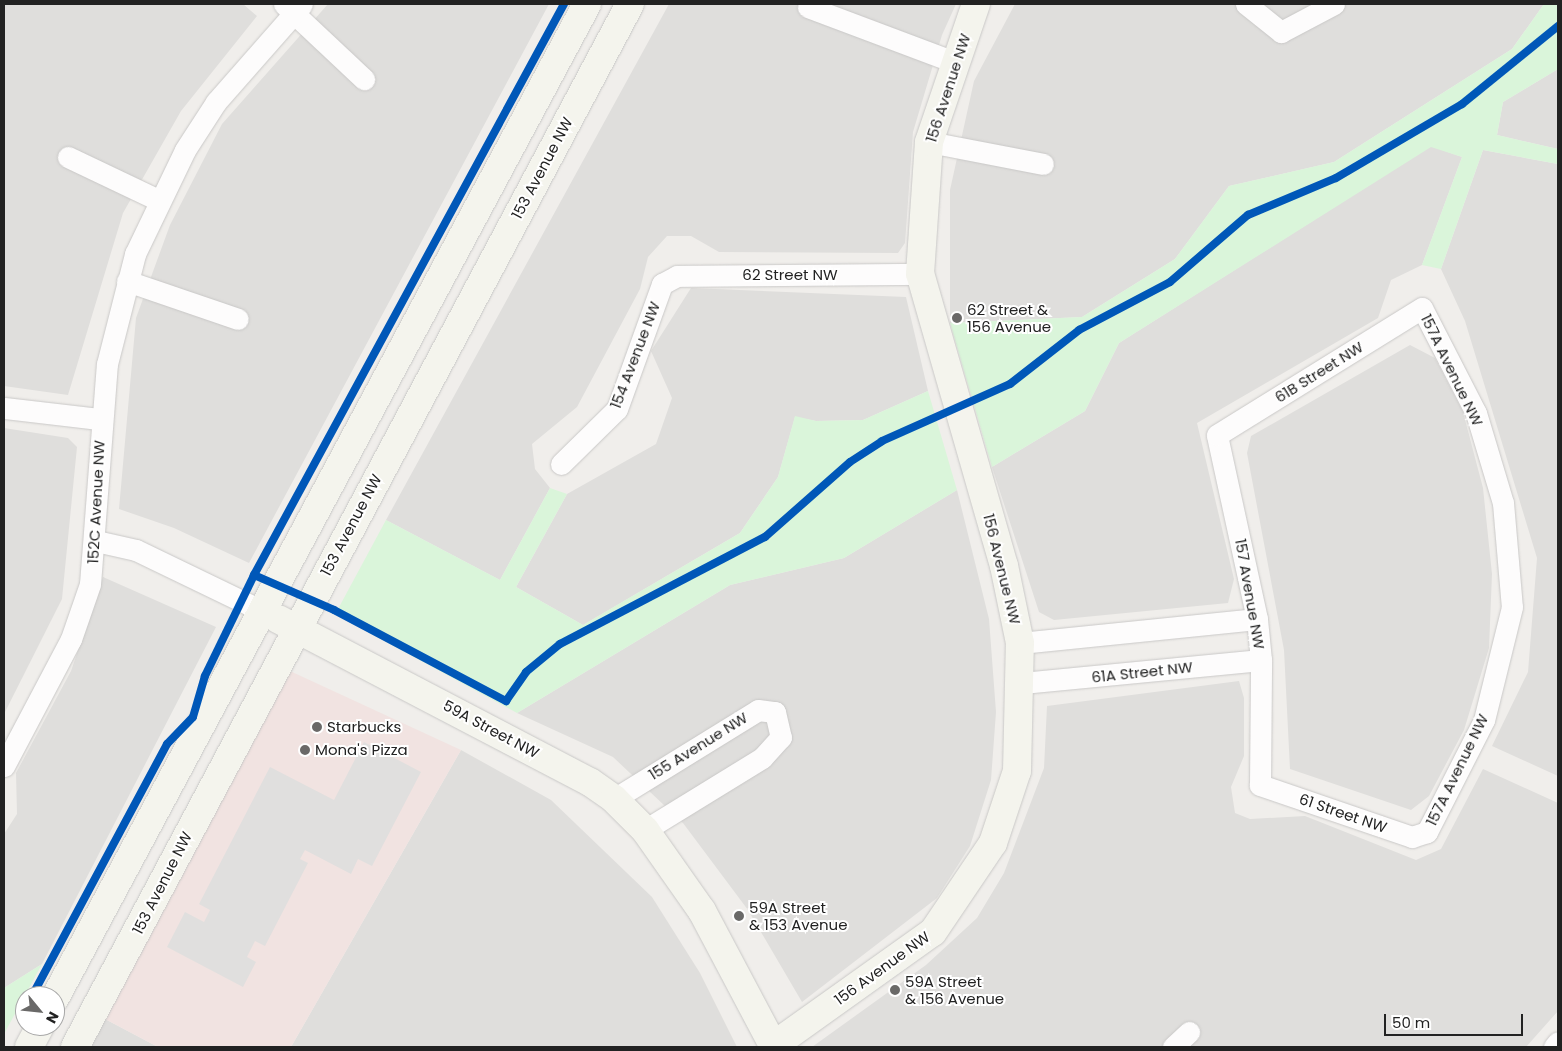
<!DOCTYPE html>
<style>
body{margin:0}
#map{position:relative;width:1562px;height:1051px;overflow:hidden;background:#f0eeeb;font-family:Poppins,sans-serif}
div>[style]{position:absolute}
.residential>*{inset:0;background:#dfdedc}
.commercial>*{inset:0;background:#f1e3e1}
.park>*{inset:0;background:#daf5da}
.parking>*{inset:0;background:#e0dfde}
.roads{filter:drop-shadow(0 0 1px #c9c8c7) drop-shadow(0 0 1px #c9c8c7)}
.street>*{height:21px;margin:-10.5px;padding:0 10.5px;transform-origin:10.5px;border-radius:10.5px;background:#fdfcfc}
.secondary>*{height:28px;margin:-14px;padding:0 14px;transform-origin:14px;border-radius:14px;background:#f4f4ed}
.cycleway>*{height:8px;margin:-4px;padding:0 4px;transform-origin:4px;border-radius:4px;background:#0057b8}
.dots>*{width:14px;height:14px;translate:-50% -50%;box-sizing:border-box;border:2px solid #fff;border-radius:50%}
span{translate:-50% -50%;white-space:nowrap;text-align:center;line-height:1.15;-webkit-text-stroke:4px #fff;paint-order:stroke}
.street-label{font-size:15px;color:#222}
.poi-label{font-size:15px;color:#222}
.left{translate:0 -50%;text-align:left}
.frame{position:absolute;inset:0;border:5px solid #222;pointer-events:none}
.north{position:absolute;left:15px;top:986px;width:50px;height:50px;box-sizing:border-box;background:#fff;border:1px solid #a7a7a7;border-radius:50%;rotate:118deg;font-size:14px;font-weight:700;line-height:20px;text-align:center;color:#222}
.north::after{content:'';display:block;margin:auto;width:18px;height:22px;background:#6a6968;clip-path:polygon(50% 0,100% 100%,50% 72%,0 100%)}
.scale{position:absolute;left:1384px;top:1014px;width:139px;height:22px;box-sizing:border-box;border:2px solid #222;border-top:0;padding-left:6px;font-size:15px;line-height:18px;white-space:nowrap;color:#222;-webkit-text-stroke:4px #fff;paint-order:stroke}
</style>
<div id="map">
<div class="residential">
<div style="clip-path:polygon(4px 4px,243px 4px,257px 16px,181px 111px,123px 213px,68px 395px,4px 386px)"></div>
<div style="clip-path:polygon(328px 4px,549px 4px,249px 563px,174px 528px,119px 509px,136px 318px,170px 225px,222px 124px)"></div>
<div style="clip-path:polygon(669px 4px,956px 4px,942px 35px,913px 132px,905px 243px,898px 253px,719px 252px,691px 236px,667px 236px,648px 257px,640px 289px,577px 407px,532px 444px,535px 469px,550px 488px,500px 580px,386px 520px)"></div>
<div style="clip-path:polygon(1015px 4px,1544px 4px,1512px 49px,1334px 162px,1229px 186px,1175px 259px,1082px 317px,950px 323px,950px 190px,974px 81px)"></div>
<div style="clip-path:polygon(1558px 69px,1558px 149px,1497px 135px,1503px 102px)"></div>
<div style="clip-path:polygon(1431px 146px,1462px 157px,1422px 265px,1391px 280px,1378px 318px,1197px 423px,1234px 579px,1228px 603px,1054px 620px,1039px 612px,992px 467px,1085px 411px,1119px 343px)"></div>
<div style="clip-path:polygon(1483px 150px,1558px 164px,1558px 776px,1492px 746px,1528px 672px,1537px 558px,1465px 321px,1441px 269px)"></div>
<div style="clip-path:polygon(691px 288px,906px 297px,928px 391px,863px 420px,816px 421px,795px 417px,778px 477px,740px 533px,583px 625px,516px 587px,567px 494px,656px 444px,672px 398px,651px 351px)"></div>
<div style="clip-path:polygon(1410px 345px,1435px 358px,1463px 412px,1483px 488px,1492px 574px,1489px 648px,1464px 730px,1429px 796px,1411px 810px,1290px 769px,1284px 650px,1247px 453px,1251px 436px)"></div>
<div style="clip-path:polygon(4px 428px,68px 438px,77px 447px,62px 599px,4px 714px)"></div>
<div style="clip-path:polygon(957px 490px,989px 619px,996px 712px,991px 780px,970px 846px,937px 898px,802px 1002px,748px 910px,683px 823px,613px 757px,517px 713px,730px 585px,844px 558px)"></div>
<div style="clip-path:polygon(103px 577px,216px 627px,42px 964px,4px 988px,4px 834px,17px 814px,16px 773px,71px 671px)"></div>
<div style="clip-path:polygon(1239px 681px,1244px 698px,1244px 756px,1231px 787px,1235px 813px,1250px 819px,1305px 816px,1416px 860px,1441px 849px,1483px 769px,1558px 803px,1558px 1011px,1526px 1047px,812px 1047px,926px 965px,977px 918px,1004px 873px,1044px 768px,1047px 706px)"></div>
<div style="clip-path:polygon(461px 750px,551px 800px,652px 897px,700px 973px,737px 1047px,291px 1047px)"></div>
<div style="clip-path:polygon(105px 1019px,158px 1047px,91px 1047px)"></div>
</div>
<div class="commercial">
<div style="clip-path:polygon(290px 671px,461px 750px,291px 1047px,158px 1047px,105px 1019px)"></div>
</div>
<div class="park">
<div style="clip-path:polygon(1544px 4px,1558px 4px,1558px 69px,1503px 102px,1497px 135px,1558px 149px,1558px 164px,1483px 150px,1441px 269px,1422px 265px,1462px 157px,1431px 147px,1119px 343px,1085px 411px,992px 467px,950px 323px,1082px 317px,1175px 259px,1229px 186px,1334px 162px,1512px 49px)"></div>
<div style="clip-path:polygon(928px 391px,957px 490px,844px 558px,730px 585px,517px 713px,342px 618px,338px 609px,386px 520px,500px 580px,550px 488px,567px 494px,516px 587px,583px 625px,740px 533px,778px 477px,795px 416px,816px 421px,863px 420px)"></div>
<div style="clip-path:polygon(42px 964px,4px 1034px,4px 988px)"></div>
</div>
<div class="parking">
<div style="clip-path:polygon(364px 742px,421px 772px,372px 866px,358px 859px,351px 874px,305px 850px,300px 859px,308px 863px,265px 946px,255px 941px,247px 957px,256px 962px,243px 987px,167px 947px,185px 912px,204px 922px,210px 910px,199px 904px,270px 767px,334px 800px)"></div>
</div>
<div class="roads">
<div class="street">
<div style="left:284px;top:4px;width:110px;rotate:43.2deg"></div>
<div style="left:1246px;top:4px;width:45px;rotate:38.7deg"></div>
<div style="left:1281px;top:32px;width:60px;rotate:-27.8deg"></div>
<div style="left:808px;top:7px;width:156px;rotate:20.6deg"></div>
<div style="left:929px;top:142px;width:116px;rotate:10.9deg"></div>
<div style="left:68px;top:157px;width:100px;rotate:25.5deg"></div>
<div style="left:127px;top:281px;width:117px;rotate:18.9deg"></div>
<div style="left:1422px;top:308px;width:118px;rotate:62.8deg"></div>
<div style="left:1476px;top:413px;width:94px;rotate:73.3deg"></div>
<div style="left:1503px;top:503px;width:104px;rotate:85.1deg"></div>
<div style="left:1512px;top:607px;width:116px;rotate:103.9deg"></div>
<div style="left:1484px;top:720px;width:126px;rotate:117deg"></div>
<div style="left:1427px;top:832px;width:16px;rotate:162deg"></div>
<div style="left:1412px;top:837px;width:161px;rotate:-161.1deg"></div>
<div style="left:1260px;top:785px;width:125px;rotate:-89.5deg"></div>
<div style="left:1261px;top:660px;width:41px;rotate:-95.6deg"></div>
<div style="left:1257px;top:619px;width:188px;rotate:-102.3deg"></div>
<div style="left:1217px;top:435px;width:241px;rotate:-31.8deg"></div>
<div style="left:4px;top:408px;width:96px;rotate:6.6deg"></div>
<div style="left:561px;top:464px;width:78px;rotate:-44.5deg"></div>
<div style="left:617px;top:409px;width:133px;rotate:-70.2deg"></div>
<div style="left:662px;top:284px;width:17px;rotate:-28deg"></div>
<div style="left:677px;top:276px;width:243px;rotate:-0.5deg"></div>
<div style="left:96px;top:541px;width:41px;rotate:12.7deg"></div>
<div style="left:136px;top:550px;width:138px;rotate:25.8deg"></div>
<div style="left:1020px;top:643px;width:238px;rotate:-5.8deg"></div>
<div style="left:1022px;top:683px;width:240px;rotate:-5.5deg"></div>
<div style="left:4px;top:766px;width:144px;rotate:-62.2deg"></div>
<div style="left:71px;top:639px;width:58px;rotate:-70.9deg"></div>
<div style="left:90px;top:584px;width:221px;rotate:-85.6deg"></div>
<div style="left:107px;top:364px;width:114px;rotate:-75.7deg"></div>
<div style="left:135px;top:254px;width:115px;rotate:-64.3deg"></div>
<div style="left:185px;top:150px;width:57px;rotate:-57.1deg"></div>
<div style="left:216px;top:102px;width:130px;rotate:-48.7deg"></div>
<div style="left:614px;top:799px;width:169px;rotate:-31.7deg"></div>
<div style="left:758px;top:710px;width:17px;rotate:7deg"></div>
<div style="left:775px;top:712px;width:26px;rotate:77deg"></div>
<div style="left:781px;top:737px;width:28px;rotate:132deg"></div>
<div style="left:762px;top:758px;width:137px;rotate:148.4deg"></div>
<div style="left:1173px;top:1047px;width:22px;rotate:-43deg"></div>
<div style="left:1554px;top:1047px;width:6px;rotate:-51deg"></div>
</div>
<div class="secondary">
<div style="left:278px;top:619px;width:352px;rotate:27.6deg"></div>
<div style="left:590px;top:782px;width:29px;rotate:35deg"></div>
<div style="left:614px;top:799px;width:44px;rotate:45deg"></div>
<div style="left:645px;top:830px;width:99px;rotate:54.9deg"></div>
<div style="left:702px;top:911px;width:154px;rotate:62.1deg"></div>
<div style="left:55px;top:998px;width:1127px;rotate:-61.84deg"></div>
<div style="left:773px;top:1046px;width:196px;rotate:-35.5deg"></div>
<div style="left:933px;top:932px;width:107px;rotate:-56deg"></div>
<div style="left:993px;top:843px;width:76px;rotate:-71.6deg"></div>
<div style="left:1017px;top:771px;width:128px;rotate:-88.7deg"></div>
<div style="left:1020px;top:643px;width:79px;rotate:-101.7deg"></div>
<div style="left:1004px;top:566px;width:304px;rotate:-106deg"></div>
<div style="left:920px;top:274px;width:132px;rotate:-86.1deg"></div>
<div style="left:929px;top:142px;width:146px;rotate:-71.2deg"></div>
<div style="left:29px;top:1047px;width:24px;rotate:-62deg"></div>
<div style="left:75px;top:1047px;width:1181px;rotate:-61.98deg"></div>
</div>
</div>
<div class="cycleway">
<div style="left:254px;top:575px;width:87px;rotate:23.6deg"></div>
<div style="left:334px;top:610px;width:195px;rotate:27.9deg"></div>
<div style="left:506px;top:701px;width:35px;rotate:-55deg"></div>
<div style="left:526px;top:672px;width:44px;rotate:-39.5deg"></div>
<div style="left:560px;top:644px;width:231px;rotate:-27.6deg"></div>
<div style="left:765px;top:537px;width:113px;rotate:-41.4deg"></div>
<div style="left:850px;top:462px;width:38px;rotate:-33deg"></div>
<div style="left:882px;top:441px;width:140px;rotate:-24deg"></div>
<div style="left:1010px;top:384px;width:88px;rotate:-38deg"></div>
<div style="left:1079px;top:330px;width:103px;rotate:-27.8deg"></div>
<div style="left:1170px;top:282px;width:103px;rotate:-40.7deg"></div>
<div style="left:1248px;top:215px;width:95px;rotate:-22.8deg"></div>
<div style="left:1336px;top:178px;width:146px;rotate:-30.4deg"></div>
<div style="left:1462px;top:104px;width:124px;rotate:-39.1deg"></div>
<div style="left:32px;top:996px;width:286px;rotate:-61.8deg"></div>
<div style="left:167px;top:744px;width:37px;rotate:-46deg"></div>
<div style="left:193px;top:717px;width:43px;rotate:-73.7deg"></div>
<div style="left:205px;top:676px;width:112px;rotate:-64.1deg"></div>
<div style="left:254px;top:575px;width:650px;rotate:-61.5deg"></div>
</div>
<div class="dots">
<div style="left:957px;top:318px;background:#6a6968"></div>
<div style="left:317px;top:727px;background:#6a6968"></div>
<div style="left:305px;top:750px;background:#6a6968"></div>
<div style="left:739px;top:916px;background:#6a6968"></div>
<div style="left:895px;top:990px;background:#6a6968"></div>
</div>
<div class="street-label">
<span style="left:948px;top:88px;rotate:-72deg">156 Avenue NW</span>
<span style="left:542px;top:168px;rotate:-62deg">153 Avenue NW</span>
<span style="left:790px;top:275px">62 Street NW</span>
<span style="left:635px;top:355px;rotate:-69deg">154 Avenue NW</span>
<span style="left:1452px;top:370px;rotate:64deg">157A Avenue NW</span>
<span style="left:1319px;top:372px;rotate:-32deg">61B Street NW</span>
<span style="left:96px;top:502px;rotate:-87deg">152C Avenue NW</span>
<span style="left:351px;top:525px;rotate:-62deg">153 Avenue NW</span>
<span style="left:1002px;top:569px;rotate:76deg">156 Avenue NW</span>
<span style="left:1250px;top:594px;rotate:80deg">157 Avenue NW</span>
<span style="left:1142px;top:672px;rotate:-6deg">61A Street NW</span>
<span style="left:491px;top:729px;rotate:28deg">59A Street NW</span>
<span style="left:698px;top:746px;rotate:-32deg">155 Avenue NW</span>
<span style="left:1457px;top:770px;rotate:-64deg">157A Avenue NW</span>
<span style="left:1343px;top:813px;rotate:19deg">61 Street NW</span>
<span style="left:162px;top:883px;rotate:-63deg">153 Avenue NW</span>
<span style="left:882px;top:968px;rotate:-36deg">156 Avenue NW</span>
</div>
<div class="poi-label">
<span class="left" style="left:967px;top:318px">62 Street &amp;<br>156 Avenue</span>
<span class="left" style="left:327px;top:727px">Starbucks</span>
<span class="left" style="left:315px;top:750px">Mona's Pizza</span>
<span class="left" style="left:749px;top:916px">59A Street<br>&amp; 153 Avenue</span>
<span class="left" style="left:905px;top:990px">59A Street<br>&amp; 156 Avenue</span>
</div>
<div class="frame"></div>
<div class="north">N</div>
<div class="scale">50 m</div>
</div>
